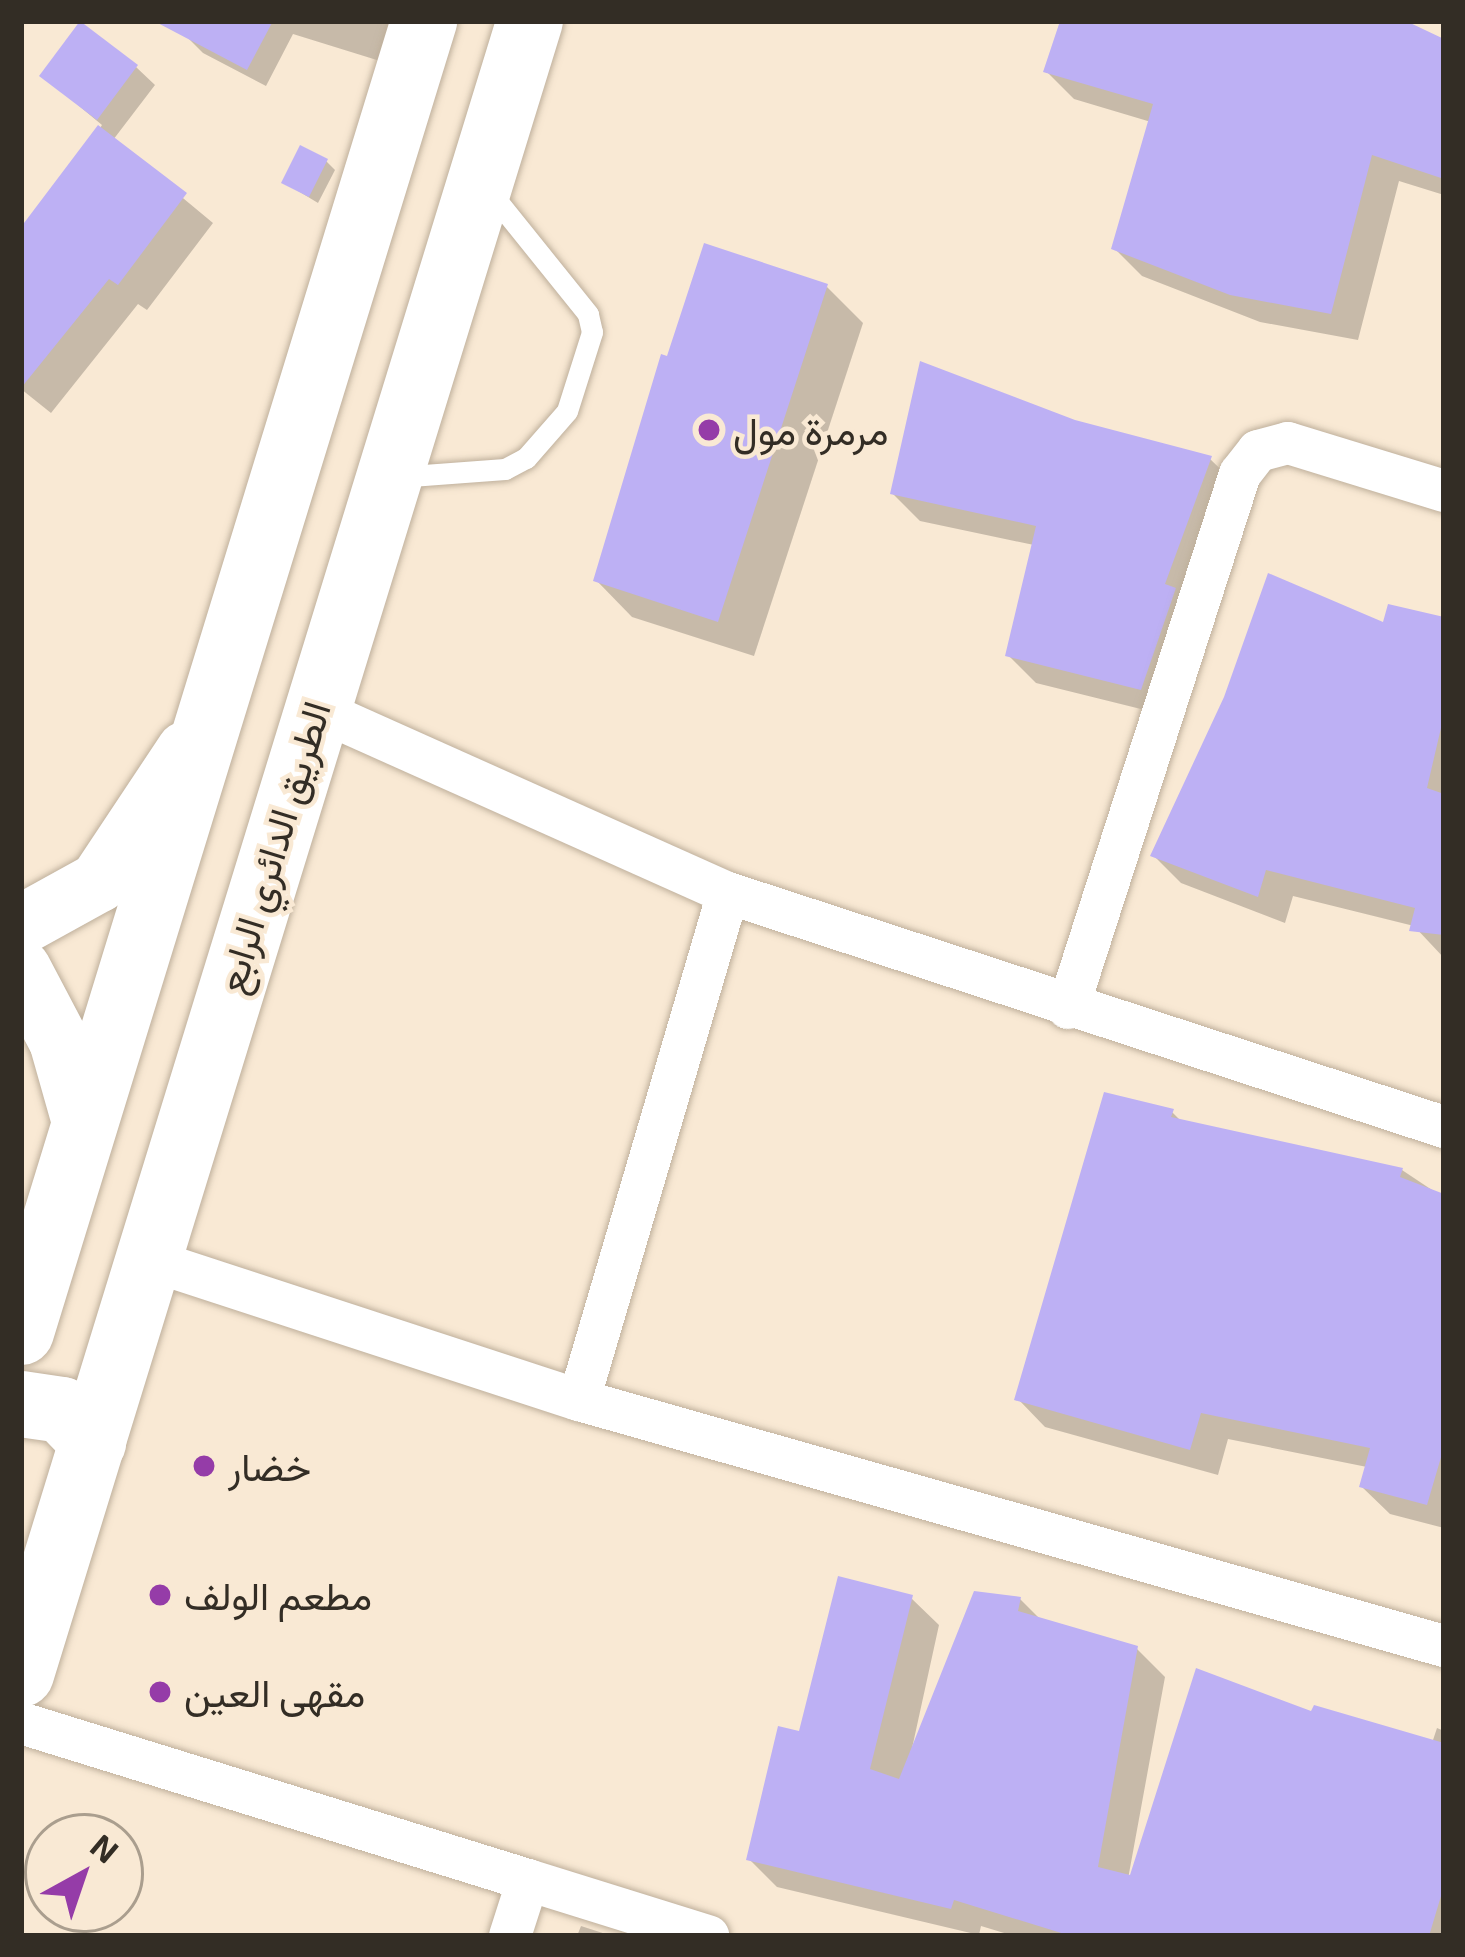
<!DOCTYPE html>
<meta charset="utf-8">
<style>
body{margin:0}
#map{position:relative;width:1465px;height:1957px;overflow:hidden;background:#f9e9d4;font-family:"Exo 2",Vazirmatn,sans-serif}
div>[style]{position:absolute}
.shadow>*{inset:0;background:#0003}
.building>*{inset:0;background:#bdb0f4}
.roads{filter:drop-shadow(0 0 3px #bfb09c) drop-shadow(0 0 3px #bfb09c)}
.lane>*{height:21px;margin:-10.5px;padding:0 10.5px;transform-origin:10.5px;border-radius:10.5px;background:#fff}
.street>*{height:42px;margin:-21px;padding:0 21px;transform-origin:21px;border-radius:21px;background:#fff}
.secondary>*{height:60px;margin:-30px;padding:0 30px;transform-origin:30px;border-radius:30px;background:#fff}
.primary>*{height:66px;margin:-33px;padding:0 33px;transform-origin:33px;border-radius:33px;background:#fff}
.dots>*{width:33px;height:33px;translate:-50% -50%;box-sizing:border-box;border:6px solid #f9e9d4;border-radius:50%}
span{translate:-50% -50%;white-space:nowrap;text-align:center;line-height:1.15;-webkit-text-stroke:9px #f9e9d4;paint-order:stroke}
.poi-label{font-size:39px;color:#332d25}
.left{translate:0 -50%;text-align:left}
.street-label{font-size:39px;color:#332d25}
.frame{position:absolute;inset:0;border:24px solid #332d25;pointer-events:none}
.north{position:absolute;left:24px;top:1813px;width:120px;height:120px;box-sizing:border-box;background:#f9e9d4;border:3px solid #aa9e8e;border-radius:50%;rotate:40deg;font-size:33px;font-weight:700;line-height:48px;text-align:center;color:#332d25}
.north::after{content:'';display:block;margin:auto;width:42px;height:54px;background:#953ca8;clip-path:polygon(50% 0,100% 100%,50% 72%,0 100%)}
</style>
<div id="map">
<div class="shadow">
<div style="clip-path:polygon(192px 21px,393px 21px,380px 61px,293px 34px,266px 86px,203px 53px,185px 35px)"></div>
<div style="clip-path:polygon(1064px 21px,1399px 21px,1442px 41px,1444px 34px,1444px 195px,1399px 181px,1358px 340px,1260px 322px,1142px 276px,1114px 248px,1151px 122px,1074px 99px,1046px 71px)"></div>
<div style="clip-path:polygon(136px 67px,155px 85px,113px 140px,213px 223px,147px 310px,138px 304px,51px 413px,21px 389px,21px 244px,102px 125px,43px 76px)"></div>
<div style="clip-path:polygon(326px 161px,335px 170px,318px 203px,285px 183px)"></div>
<div style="clip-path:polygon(827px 287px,863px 323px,754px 656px,632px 617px,596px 580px,669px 359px)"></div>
<div style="clip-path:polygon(1074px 423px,1210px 459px,1238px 486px,1169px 716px,1036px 683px,1008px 655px,1034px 545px,920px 521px,893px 494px)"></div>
<div style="clip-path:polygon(1444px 620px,1444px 958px,1414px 926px,1293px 896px,1285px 923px,1181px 883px,1154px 856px,1385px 626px)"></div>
<div style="clip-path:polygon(1172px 1112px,1183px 1123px,1402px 1170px,1444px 1198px,1444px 1528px,1390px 1514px,1362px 1487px,1367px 1467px,1228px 1439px,1218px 1475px,1045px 1427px,1018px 1399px)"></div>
<div style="clip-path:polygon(911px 1598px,939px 1625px,909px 1762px,1020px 1599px,1042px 1621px,1137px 1649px,1165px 1677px,1128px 1879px,1313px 1715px,1432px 1743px,1437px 1728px,1444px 1731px,1444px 1936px,1014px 1936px,981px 1926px,979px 1935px,777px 1887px,749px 1859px,801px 1735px)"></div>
<div style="clip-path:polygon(581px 1926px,612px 1936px,577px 1936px)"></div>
</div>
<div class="building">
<div style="clip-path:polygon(80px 21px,138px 65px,97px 120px,39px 76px)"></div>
<div style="clip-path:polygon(154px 21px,273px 21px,247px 70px)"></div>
<div style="clip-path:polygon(1060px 21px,1406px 21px,1444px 39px,1444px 179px,1372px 155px,1331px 314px,1230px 295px,1111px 249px,1153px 104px,1043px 72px)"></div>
<div style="clip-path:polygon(98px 125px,187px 193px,118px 285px,109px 279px,21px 388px,21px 227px)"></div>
<div style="clip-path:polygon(300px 145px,328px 159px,309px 197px,281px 183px)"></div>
<div style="clip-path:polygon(704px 243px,828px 284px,718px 622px,593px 581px,661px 354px,667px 356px)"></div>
<div style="clip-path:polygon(920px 361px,1075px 420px,1212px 456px,1165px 584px,1176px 588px,1141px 690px,1005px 656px,1036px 526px,890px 494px)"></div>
<div style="clip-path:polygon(1268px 573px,1383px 622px,1388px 604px,1444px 617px,1444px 715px,1427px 788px,1444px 794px,1444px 935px,1409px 931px,1415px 908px,1266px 870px,1258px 897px,1150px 856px,1224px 697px)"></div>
<div style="clip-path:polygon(1104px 1092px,1174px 1109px,1171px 1117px,1403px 1168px,1400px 1177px,1444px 1194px,1444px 1447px,1427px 1505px,1359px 1487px,1370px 1448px,1201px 1413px,1190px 1450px,1014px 1400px)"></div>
<div style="clip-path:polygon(838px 1576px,913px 1595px,870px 1769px,899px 1779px,974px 1591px,1021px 1597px,1018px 1611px,1138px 1646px,1098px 1867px,1130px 1875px,1196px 1668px,1311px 1711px,1314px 1705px,1444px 1743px,1444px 1886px,1429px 1936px,1071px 1936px,954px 1900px,951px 1909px,746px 1860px,778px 1726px,799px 1731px)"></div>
</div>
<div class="roads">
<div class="lane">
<div style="left:397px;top:477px;width:108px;rotate:-4.2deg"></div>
<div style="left:505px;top:469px;width:24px;rotate:-28deg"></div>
<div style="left:526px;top:458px;width:62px;rotate:-48.9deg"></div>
<div style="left:567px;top:411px;width:83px;rotate:-72.4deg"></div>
<div style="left:592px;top:332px;width:18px;rotate:-103deg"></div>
<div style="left:588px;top:314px;width:158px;rotate:-128.8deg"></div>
</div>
<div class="street">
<div style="left:314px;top:708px;width:453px;rotate:24.1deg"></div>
<div style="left:1068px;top:1008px;width:561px;rotate:-72.15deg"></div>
<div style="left:1240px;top:474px;width:29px;rotate:-52deg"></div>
<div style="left:1258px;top:451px;width:31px;rotate:-15deg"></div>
<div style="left:1288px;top:443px;width:163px;rotate:17.1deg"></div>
<div style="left:150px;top:1260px;width:451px;rotate:18.1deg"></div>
<div style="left:579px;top:1400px;width:899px;rotate:15.88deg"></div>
<div style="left:579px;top:1400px;width:528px;rotate:-73.62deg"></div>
<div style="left:728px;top:893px;width:753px;rotate:18.1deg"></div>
<div style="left:21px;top:1723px;width:531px;rotate:17.21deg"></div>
<div style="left:528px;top:1880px;width:59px;rotate:107.8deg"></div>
<div style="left:528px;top:1880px;width:189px;rotate:17.3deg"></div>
</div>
<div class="secondary">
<div style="left:21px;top:925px;width:89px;rotate:-28.9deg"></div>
<div style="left:99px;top:882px;width:157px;rotate:-56.4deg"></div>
<div style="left:21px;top:969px;width:81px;rotate:62.2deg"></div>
<div style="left:59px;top:1041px;width:88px;rotate:74.2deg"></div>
</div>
<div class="primary">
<div style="left:21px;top:1332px;width:1372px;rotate:-72.91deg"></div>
<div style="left:21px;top:1404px;width:41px;rotate:8.3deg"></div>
<div style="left:62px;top:1410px;width:45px;rotate:45.9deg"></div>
<div style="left:21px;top:1674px;width:1730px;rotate:-72.89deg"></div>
</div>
</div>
<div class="dots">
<div style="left:709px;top:430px;background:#953ca8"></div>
<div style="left:204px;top:1466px;background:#953ca8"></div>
<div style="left:160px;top:1595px;background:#953ca8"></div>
<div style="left:160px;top:1692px;background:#953ca8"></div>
</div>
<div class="poi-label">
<span class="left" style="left:733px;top:430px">مرمرة مول</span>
<span class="left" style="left:228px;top:1466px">خضار</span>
<span class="left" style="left:184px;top:1595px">مطعم الولف</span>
<span class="left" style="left:184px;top:1692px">مقهى العين</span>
</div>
<div class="street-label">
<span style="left:273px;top:847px;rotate:-73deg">الطريق الدائري الرابع</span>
</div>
<div class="frame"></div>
<div class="north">N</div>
</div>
